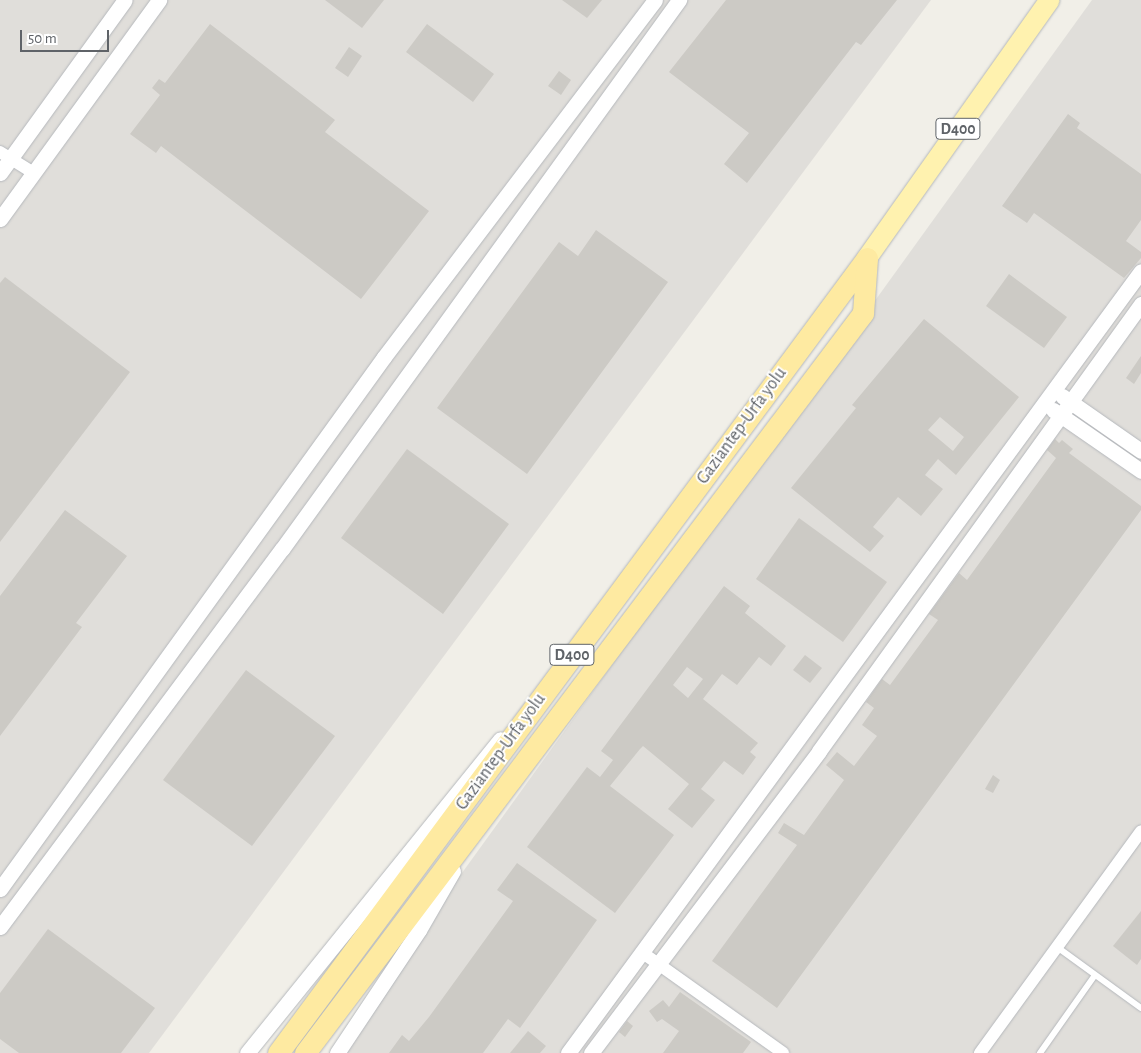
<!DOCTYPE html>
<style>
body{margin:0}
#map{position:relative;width:1141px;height:1053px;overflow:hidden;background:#f1efe8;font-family:"Alegreya Sans",sans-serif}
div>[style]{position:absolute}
.industrial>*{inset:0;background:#e0deda}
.building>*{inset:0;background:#cccac5}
.roads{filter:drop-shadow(0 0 1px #b5b8bc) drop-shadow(0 0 1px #b5b8bc)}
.service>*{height:6px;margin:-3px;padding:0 3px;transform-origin:3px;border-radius:3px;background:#fff}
.minor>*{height:12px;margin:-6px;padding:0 6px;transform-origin:6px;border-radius:6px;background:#fff}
.tertiary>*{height:15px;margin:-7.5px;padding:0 7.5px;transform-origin:7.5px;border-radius:7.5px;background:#fff}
.primary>*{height:20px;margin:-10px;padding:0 10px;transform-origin:10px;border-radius:10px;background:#fff2af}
.trunk>*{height:21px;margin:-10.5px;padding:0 10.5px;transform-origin:10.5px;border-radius:10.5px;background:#feeaa1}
span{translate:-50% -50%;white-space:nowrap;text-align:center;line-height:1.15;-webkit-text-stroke:4px #fff;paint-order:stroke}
.shield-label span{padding:1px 4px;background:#fff;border:1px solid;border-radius:4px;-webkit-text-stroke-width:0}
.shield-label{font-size:16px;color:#5f6368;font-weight:700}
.street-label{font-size:18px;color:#5f6368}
.scale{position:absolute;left:20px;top:30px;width:89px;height:22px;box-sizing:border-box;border:2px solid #5f6368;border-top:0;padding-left:6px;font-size:15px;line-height:18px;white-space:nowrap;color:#5f6368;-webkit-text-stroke:4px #fff;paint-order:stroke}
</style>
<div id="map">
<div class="industrial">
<div style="clip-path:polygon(0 0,931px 0,149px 1053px,0 1053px)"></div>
<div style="clip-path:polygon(1092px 0,1141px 0,1141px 1053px,332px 1053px)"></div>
</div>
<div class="building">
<div style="clip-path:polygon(325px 0,384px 0,362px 28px)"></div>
<div style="clip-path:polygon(562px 0,602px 0,587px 18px)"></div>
<div style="clip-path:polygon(726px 0,897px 0,861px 45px,856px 42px,747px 183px,724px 164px,749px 133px,669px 72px)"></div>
<div style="clip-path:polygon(210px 24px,335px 120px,325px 132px,429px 211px,361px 299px,161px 146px,156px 153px,130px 134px,160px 95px,152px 88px,159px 79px,165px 83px)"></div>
<div style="clip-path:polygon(427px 24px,494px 74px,473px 102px,406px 52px)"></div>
<div style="clip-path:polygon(349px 47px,362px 56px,348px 77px,335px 68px)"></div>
<div style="clip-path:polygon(559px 71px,571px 80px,561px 95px,548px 86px)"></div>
<div style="clip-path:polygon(1068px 114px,1080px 123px,1077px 128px,1141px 174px,1141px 220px,1126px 241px,1141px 252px,1141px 258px,1124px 278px,1034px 213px,1027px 223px,1002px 206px)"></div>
<div style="clip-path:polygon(596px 230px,668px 282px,527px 474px,437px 408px,559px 242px,578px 256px)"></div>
<div style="clip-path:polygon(1009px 274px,1067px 317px,1044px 348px,986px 306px)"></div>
<div style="clip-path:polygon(5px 277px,130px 372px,0 542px,0 283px)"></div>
<div style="clip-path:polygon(evenodd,924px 319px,1019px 397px,956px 475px,938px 459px,925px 475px,943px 489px,921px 516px,898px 497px,873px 527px,884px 536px,870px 552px,791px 488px,856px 408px,852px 405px,924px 319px,940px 417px,964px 437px,953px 451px,928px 430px,940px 417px)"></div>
<div style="clip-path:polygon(1141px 356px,1141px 373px,1134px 384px,1126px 378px)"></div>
<div style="clip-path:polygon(1055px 439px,1059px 443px,1062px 440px,1073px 449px,1069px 453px,1141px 506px,1141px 510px,777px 1008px,712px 961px,797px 845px,778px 833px,784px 823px,804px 835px,844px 780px,826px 765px,837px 752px,854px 766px,877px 736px,862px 725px,874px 708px,866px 702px,882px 679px,890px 685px,938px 620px,929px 614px,959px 573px,967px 580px,1056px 458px,1047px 450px)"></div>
<div style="clip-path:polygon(407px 449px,509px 524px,443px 614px,341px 538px)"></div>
<div style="clip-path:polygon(65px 510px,127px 556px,76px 623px,82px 627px,0 736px,0 596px)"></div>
<div style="clip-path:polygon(799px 518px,887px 582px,843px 642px,756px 579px)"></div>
<div style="clip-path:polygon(evenodd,724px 586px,750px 606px,745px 613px,786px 646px,771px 666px,759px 657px,737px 685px,722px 674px,703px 699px,758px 743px,750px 752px,756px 757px,743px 775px,724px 761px,701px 789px,715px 800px,692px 828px,668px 809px,689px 784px,643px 746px,640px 749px,610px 786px,674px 835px,615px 913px,527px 847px,587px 767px,600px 777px,613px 760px,601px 751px,724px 586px,687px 667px,703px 679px,688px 698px,673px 685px,687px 667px)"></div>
<div style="clip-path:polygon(805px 655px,822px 668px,810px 683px,793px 670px)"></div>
<div style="clip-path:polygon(246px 670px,335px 736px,252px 846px,163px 780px)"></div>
<div style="clip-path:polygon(993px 775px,1000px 780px,993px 793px,985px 789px)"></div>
<div style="clip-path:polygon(517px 863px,597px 920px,520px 1028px,508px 1019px,483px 1053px,389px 1053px,402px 1035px,409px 1041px,429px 1017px,513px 901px,497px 890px)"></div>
<div style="clip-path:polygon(1141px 911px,1141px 959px,1137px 965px,1113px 946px)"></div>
<div style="clip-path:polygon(48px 929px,155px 1008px,121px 1053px,19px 1053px,0 1039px,0 993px)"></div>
<div style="clip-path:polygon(680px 992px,751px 1042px,743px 1053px,663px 1053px,679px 1031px,662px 1019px,657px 1022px,649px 1011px,663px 1000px,669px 1007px)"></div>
<div style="clip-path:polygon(627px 1021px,633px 1026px,625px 1037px,619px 1032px)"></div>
<div style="clip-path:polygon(528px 1031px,546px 1046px,540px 1053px,510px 1053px)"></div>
</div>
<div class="roads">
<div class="service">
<div style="left:1057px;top:947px;width:104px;rotate:36deg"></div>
<div style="left:1040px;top:1053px;width:95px;rotate:-54.8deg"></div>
</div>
<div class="minor">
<div style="left:0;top:152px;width:39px;rotate:32deg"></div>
<div style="left:643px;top:953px;width:172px;rotate:35.5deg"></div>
<div style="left:980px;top:1053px;width:274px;rotate:-54deg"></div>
</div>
<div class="tertiary">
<div style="left:0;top:173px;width:213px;rotate:-54.2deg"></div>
<div style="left:0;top:219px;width:271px;rotate:-54deg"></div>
<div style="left:1062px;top:396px;width:96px;rotate:34.8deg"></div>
<div style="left:1053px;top:410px;width:107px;rotate:34.7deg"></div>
<div style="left:0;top:889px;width:656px;rotate:-54.18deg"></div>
<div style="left:384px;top:357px;width:448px;rotate:-52.8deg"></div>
<div style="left:0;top:927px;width:472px;rotate:-53.3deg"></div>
<div style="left:282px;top:549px;width:678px;rotate:-54.13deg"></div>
<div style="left:247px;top:1053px;width:403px;rotate:-51.1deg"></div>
<div style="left:337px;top:1053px;width:148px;rotate:-56.3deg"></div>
<div style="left:419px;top:930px;width:68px;rotate:-60deg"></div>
<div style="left:568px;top:1053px;width:969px;rotate:-53.77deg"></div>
<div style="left:591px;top:1053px;width:378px;rotate:-52.9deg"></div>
<div style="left:819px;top:751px;width:551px;rotate:-54.23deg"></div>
</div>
<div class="primary">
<div style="left:867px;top:258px;width:316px;rotate:-54.7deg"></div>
</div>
<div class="trunk">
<div style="left:278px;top:1053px;width:989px;rotate:-53.47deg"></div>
<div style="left:305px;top:1053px;width:927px;rotate:-52.98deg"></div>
<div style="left:863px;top:313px;width:55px;rotate:-85.8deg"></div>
</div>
</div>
<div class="shield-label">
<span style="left:958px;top:129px">D400</span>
<span style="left:572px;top:655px">D400</span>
</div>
<div class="street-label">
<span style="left:742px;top:426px;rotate:-54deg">Gaziantep-Urfa yolu</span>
<span style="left:501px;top:752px;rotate:-54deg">Gaziantep-Urfa yolu</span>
</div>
<div class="scale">50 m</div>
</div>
